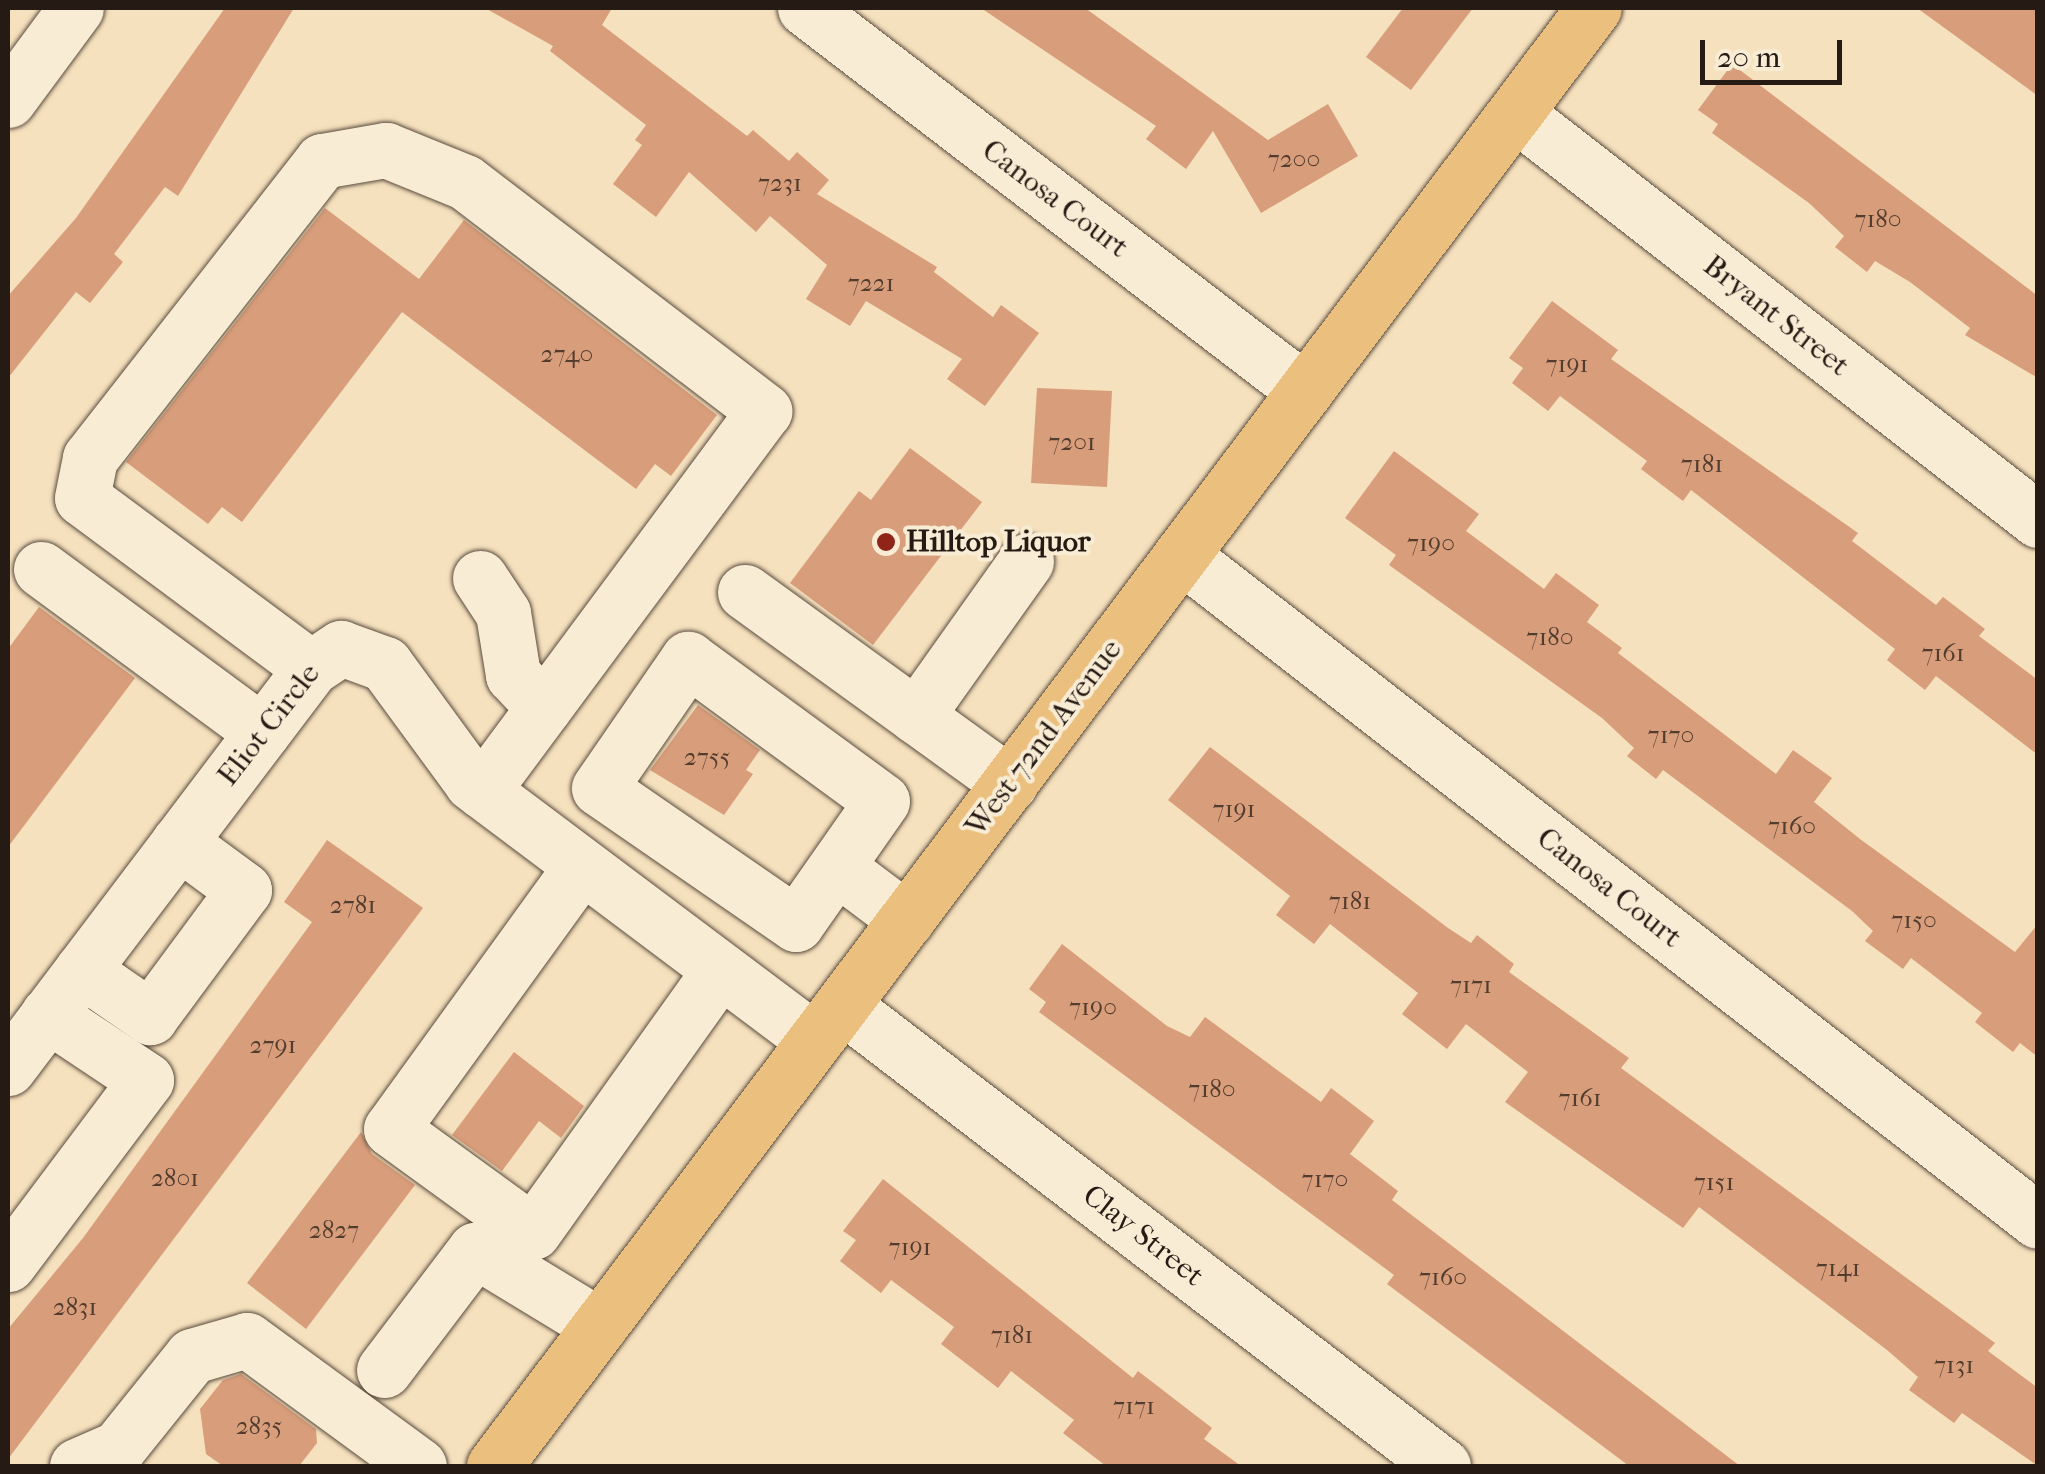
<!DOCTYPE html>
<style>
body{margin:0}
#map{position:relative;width:2045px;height:1474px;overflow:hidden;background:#f6e1be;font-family:"IM FELL French Canon",serif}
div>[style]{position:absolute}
.building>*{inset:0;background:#d89d7a}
.roads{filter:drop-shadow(0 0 2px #5a4c3e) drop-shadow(0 0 2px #5a4c3e)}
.minor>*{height:55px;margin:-27.5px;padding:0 27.5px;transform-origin:27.5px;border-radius:27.5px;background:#f9ecd5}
.major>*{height:55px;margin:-27.5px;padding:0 27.5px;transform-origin:27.5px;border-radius:27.5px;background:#ebc07f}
.dots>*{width:28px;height:28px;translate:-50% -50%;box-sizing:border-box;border:5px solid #f9ecd5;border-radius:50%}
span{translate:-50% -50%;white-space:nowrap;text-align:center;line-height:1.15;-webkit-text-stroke:8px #f9ecd5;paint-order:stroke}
.number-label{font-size:25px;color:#523c2e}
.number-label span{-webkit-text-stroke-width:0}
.street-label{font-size:30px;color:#261b14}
.poi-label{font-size:30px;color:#261b14;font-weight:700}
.left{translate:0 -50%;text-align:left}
.frame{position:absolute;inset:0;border:10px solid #261b14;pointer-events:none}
.scale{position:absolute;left:1700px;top:40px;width:142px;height:45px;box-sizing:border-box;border:5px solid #261b14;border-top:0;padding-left:12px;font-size:30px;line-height:35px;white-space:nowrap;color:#261b14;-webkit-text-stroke:8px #f9ecd5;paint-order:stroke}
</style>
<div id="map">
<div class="building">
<div style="clip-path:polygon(225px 8px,294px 8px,178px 196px,165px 187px,114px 254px,123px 262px,90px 303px,76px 292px,8px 378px,8px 296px,76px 218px)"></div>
<div style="clip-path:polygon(485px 8px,612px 8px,602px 25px,747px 136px,753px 130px,789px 161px,797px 152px,829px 180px,817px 194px,937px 267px,934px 272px,993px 317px,1001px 305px,1039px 333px,985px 406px,947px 379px,962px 359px,866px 301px,850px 326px,806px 299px,827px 265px,770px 216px,756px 232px,689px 172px,656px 217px,613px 184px,642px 145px,635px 140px,646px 125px,550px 51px,553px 46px)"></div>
<div style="clip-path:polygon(981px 8px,1085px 8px,1268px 140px,1328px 104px,1358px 156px,1261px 213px,1213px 131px,1186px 169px,1146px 139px,1156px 126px)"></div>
<div style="clip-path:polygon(1403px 8px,1473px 8px,1411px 90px,1366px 57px)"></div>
<div style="clip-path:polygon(1917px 8px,2038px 8px,2038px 96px)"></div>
<div style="clip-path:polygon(1732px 64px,2038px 296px,2038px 378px,1965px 335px,1970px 328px,1910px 282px,1875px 261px,1867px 272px,1835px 247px,1844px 236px,1809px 203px,1712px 133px,1718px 124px,1698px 110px)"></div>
<div style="clip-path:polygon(325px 208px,419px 279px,464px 220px,717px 415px,671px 476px,655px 464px,636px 489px,402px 312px,242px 522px,222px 507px,208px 524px,126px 462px)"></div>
<div style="clip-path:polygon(1552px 301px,1618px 350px,1611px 359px,1858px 533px,1852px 541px,1936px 605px,1943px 597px,1985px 629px,1979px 636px,2038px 680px,2038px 755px,1936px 676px,1925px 690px,1887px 660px,1895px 649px,1691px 490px,1683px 501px,1641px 469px,1647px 461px,1560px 396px,1548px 411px,1512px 383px,1523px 368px,1509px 358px)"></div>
<div style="clip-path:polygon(1037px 388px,1112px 391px,1107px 487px,1031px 483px)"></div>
<div style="clip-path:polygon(910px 448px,982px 502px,873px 645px,790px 583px,859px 491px,871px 500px)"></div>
<div style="clip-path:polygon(1394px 451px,1479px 514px,1466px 531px,1544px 589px,1556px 573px,1599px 605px,1587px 622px,1622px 648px,1618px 653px,1776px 774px,1793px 750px,1832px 778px,1814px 802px,1860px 839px,2015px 952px,2038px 924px,2038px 1057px,2020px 1043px,2013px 1052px,1975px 1022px,1982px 1013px,1911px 958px,1903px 969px,1865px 941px,1873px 931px,1852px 911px,1663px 770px,1656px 779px,1627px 756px,1634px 748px,1602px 718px,1389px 565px,1396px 555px,1345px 518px)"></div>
<div style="clip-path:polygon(39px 607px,135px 678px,8px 847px,8px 649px)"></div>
<div style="clip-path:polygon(698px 705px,760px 750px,746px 770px,753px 774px,724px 815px,650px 770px)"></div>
<div style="clip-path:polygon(1210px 747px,1448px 928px,1471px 943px,1477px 935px,1514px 964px,1509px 972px,1629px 1058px,1621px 1068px,1995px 1343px,1988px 1351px,2038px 1388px,2038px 1466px,1962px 1413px,1954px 1423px,1909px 1390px,1918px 1377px,1887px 1350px,1699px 1207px,1683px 1228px,1505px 1102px,1528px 1072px,1466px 1024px,1447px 1049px,1402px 1014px,1418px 993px,1330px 924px,1314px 944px,1276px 915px,1290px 896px,1168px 800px)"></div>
<div style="clip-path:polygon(327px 840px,423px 908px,8px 1459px,8px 1329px,83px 1238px,312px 922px,284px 902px)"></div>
<div style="clip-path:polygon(1062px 944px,1167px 1026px,1190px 1037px,1205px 1017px,1321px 1102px,1331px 1088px,1374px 1121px,1350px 1154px,1398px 1191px,1392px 1200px,1740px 1466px,1629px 1466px,1387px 1284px,1394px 1275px,1039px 1012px,1046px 1002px,1029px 989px)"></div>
<div style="clip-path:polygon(514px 1052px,584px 1106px,561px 1138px,539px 1121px,502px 1171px,452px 1135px)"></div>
<div style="clip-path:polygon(361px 1132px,372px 1154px,415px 1185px,306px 1329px,247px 1283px)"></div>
<div style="clip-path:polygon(883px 1179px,1133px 1378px,1138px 1371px,1212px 1428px,1204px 1439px,1241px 1466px,1106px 1466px,1063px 1433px,1074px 1420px,1011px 1371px,998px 1388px,941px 1344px,954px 1327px,891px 1280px,881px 1293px,840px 1261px,856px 1240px,843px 1231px)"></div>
<div style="clip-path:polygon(241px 1374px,316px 1429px,317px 1443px,299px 1466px,223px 1466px,206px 1454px,200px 1409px,223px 1380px)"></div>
</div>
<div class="roads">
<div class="minor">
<div style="left:805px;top:8px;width:630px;rotate:37.45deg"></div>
<div style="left:8px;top:100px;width:114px;rotate:-53.5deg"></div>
<div style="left:1515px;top:113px;width:663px;rotate:37.89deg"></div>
<div style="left:1181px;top:555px;width:1085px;rotate:37.85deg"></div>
<div style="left:41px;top:569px;width:275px;rotate:36.4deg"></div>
<div style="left:480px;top:578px;width:42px;rotate:56.7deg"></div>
<div style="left:503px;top:613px;width:63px;rotate:80.8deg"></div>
<div style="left:513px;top:675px;width:45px;rotate:46.8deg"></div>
<div style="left:745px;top:592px;width:327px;rotate:35.9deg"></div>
<div style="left:688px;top:659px;width:240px;rotate:36.2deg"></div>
<div style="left:882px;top:801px;width:150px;rotate:125deg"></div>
<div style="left:796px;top:924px;width:239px;rotate:-145.4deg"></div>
<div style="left:599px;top:788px;width:157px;rotate:-55.4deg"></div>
<div style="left:311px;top:668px;width:285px;rotate:-143.4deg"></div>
<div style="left:82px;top:498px;width:41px;rotate:-78.7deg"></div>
<div style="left:90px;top:458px;width:377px;rotate:-52deg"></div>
<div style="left:322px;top:161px;width:65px;rotate:-9.8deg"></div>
<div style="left:386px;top:150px;width:85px;rotate:22.1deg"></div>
<div style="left:465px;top:182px;width:377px;rotate:37.4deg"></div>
<div style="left:764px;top:411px;width:473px;rotate:126.6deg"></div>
<div style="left:916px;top:716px;width:190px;rotate:-54.6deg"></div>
<div style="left:580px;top:868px;width:322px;rotate:125.9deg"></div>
<div style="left:391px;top:1129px;width:175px;rotate:36deg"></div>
<div style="left:533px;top:1232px;width:322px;rotate:-54.5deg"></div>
<div style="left:838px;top:868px;width:86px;rotate:37deg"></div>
<div style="left:82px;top:970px;width:83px;rotate:34.7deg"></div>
<div style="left:150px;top:1017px;width:158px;rotate:-53.5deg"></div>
<div style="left:244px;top:890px;width:81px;rotate:-143.6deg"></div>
<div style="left:843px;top:1006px;width:756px;rotate:37.48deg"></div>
<div style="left:8px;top:1068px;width:502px;rotate:-52.86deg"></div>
<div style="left:311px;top:668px;width:36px;rotate:-34deg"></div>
<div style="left:341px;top:648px;width:47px;rotate:20deg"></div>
<div style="left:385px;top:664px;width:147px;rotate:53.8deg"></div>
<div style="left:472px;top:783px;width:428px;rotate:36.9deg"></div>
<div style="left:8px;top:1264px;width:230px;rotate:-53.1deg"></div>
<div style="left:146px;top:1080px;width:118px;rotate:-146.4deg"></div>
<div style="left:384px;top:1370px;width:151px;rotate:-52.8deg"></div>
<div style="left:475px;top:1250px;width:146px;rotate:31.3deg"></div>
<div style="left:77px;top:1466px;width:45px;rotate:-23.7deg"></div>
<div style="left:118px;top:1448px;width:118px;rotate:-51.2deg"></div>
<div style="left:192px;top:1356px;width:57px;rotate:-16.2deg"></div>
<div style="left:247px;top:1340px;width:213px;rotate:36.2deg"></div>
</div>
<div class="major">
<div style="left:494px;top:1466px;width:1826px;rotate:-52.97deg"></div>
</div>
</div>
<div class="dots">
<div style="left:886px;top:542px;background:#8f2418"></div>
</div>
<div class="number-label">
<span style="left:1294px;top:159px">7200</span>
<span style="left:780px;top:183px">7231</span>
<span style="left:1878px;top:219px">7180</span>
<span style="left:871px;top:283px">7221</span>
<span style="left:567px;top:354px">2740</span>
<span style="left:1567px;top:364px">7191</span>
<span style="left:1072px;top:442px">7201</span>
<span style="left:1702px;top:464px">7181</span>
<span style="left:1431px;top:543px">7190</span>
<span style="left:1550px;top:637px">7180</span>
<span style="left:1943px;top:653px">7161</span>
<span style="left:1671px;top:735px">7170</span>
<span style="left:707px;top:757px">2755</span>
<span style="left:1234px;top:809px">7191</span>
<span style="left:1792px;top:826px">7160</span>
<span style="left:1350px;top:901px">7181</span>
<span style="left:353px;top:905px">2781</span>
<span style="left:1914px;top:920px">7150</span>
<span style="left:1471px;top:985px">7171</span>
<span style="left:1093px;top:1007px">7190</span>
<span style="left:273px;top:1045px">2791</span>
<span style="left:1212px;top:1089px">7180</span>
<span style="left:1580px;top:1098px">7161</span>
<span style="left:175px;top:1178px">2801</span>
<span style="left:1325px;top:1179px">7170</span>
<span style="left:1714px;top:1182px">7151</span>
<span style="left:334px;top:1230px">2827</span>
<span style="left:910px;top:1247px">7191</span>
<span style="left:1838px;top:1268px">7141</span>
<span style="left:1443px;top:1277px">7160</span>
<span style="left:75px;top:1307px">2831</span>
<span style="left:1012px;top:1335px">7181</span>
<span style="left:1954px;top:1365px">7131</span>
<span style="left:1134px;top:1406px">7171</span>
<span style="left:259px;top:1426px">2835</span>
</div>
<div class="street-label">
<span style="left:1055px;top:199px;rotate:37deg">Canosa Court</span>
<span style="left:1776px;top:316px;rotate:38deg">Bryant Street</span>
<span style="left:269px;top:725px;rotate:-52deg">Eliot Circle</span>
<span style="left:1044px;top:738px;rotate:-53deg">West 72nd Avenue</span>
<span style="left:1609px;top:888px;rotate:38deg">Canosa Court</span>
<span style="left:1143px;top:1236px;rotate:38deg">Clay Street</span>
</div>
<div class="poi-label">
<span class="left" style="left:906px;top:542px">Hilltop Liquor</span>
</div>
<div class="frame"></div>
<div class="scale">20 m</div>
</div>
